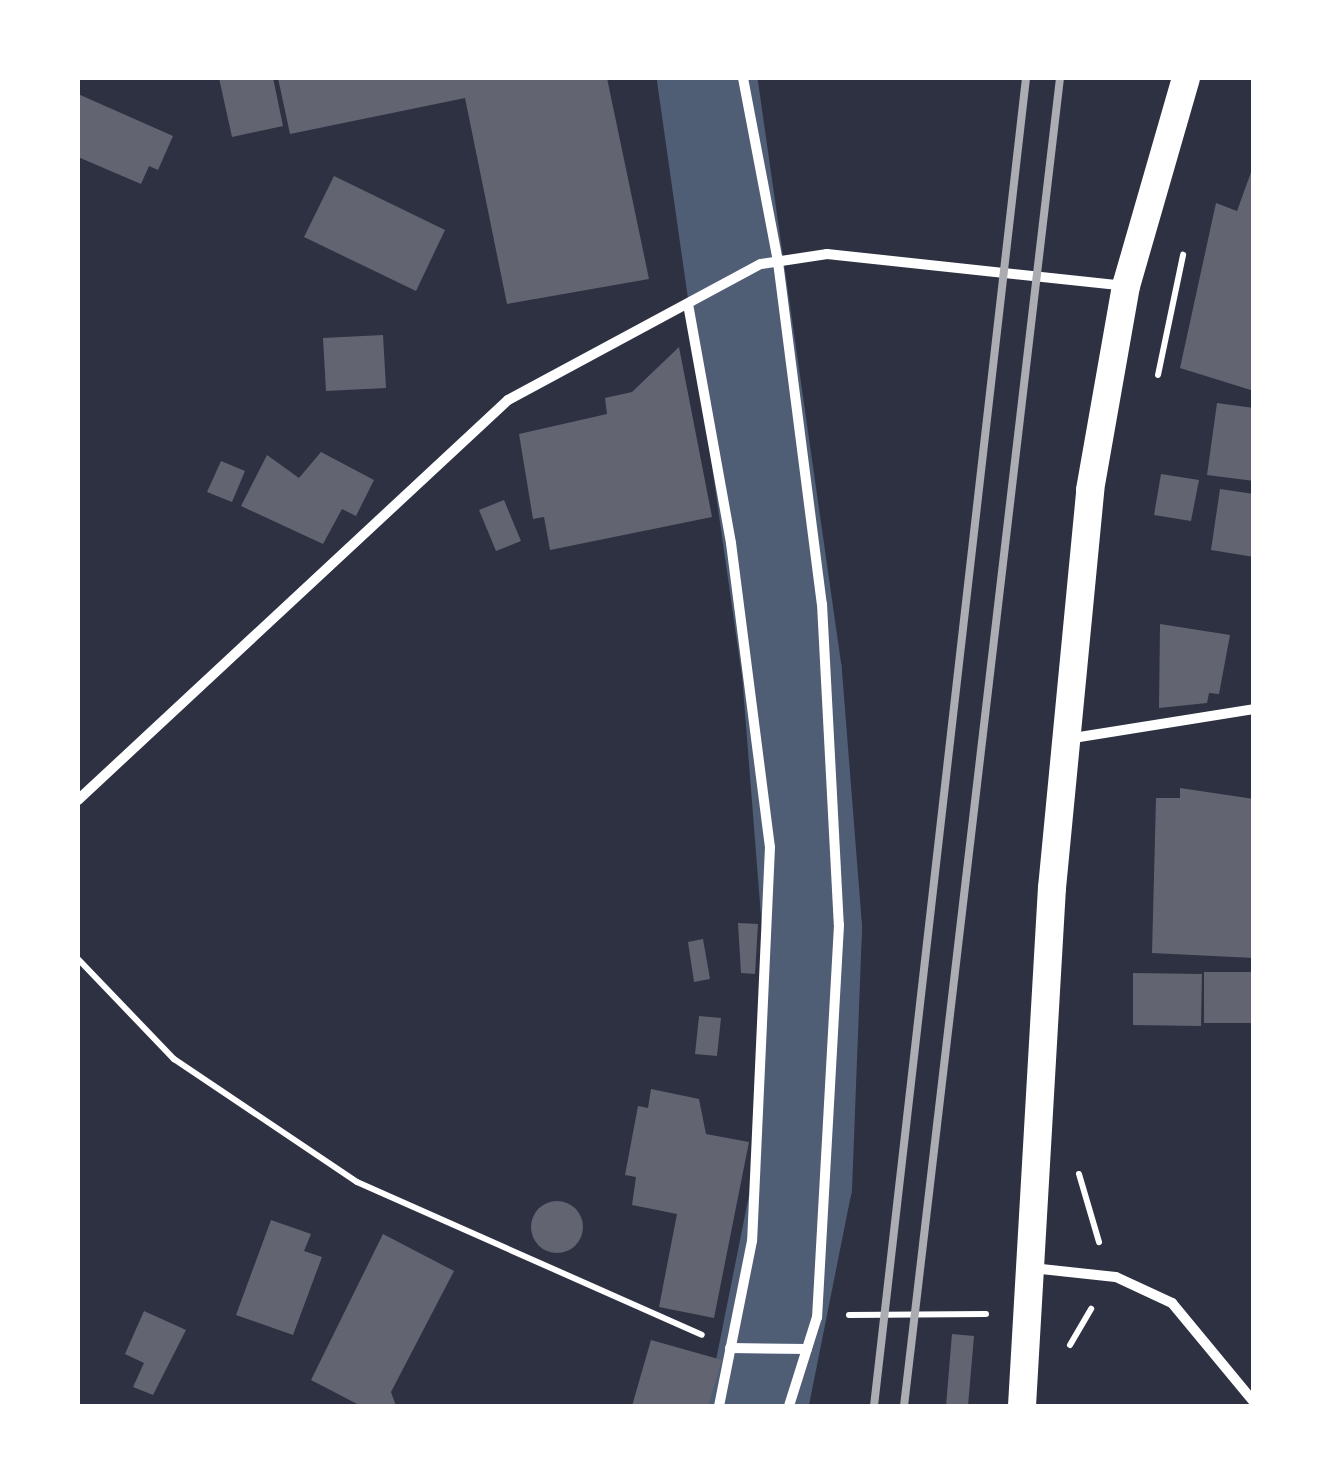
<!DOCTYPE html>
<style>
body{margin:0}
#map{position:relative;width:1331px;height:1484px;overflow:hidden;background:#2d3142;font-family:Roboto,sans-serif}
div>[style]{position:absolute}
.river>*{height:100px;margin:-50px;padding:0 50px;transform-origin:50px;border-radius:50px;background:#4f5d75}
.building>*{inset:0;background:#626471}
.round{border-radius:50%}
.path>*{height:6px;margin:-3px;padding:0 3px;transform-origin:3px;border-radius:3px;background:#fff}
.minor>*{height:10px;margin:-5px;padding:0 5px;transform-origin:5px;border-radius:5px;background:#fff}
.trunk>*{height:28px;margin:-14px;padding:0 14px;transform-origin:14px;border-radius:14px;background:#fff}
.rail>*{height:8px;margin:-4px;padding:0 4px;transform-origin:4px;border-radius:4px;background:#abadb3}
span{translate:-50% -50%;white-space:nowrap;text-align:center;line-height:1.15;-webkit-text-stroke:8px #fff;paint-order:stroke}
.frame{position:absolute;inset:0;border:80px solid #fff;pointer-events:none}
</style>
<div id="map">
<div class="river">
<div style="left:707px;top:78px;width:601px;rotate:81.87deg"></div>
<div style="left:792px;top:673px;width:257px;rotate:85.5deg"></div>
<div style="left:812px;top:929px;width:256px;rotate:92.2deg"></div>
<div style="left:802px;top:1185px;width:225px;rotate:101.3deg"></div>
</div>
<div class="building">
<div style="clip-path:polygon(219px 78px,273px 78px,283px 126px,232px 137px)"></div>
<div style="clip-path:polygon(278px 78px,607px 78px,649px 279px,507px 304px,465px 98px,290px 134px)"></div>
<div style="clip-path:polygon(78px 94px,173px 136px,158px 170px,149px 166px,141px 184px,78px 157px)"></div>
<div style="clip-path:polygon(1254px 164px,1254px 391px,1180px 368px,1216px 203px,1237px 211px)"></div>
<div style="clip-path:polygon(334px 176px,445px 230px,416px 291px,304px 237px)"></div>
<div style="clip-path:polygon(383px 335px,386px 388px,326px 391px,323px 338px)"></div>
<div style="clip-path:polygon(679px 347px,712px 517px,550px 550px,544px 517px,533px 519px,519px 434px,607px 414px,605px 398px,632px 392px)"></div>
<div style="clip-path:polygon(1217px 403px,1254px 408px,1254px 481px,1207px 475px)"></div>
<div style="clip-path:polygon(321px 452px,374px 480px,356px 516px,342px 509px,323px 544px,241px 506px,267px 455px,299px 478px)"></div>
<div style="clip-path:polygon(221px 461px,245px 471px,232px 502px,207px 492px)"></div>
<div style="clip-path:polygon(1161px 474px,1199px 480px,1191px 521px,1154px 515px)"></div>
<div style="clip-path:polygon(1220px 489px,1254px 494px,1254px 557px,1211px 550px)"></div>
<div style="clip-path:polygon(504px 500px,521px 541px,496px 551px,479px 510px)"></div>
<div style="clip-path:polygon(1160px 624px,1230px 635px,1219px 694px,1209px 693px,1207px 703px,1159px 708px)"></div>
<div style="clip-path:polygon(1180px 788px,1254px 799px,1254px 958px,1152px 953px,1156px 798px,1180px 798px)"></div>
<div style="clip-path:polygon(738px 923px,758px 924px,755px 974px,741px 973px)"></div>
<div style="clip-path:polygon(703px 939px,710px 979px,694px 982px,688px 942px)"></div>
<div style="clip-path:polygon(1204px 972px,1254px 972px,1254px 1023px,1204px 1023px)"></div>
<div style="clip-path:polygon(1133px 973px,1202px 974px,1201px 1026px,1133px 1025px)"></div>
<div style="clip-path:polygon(699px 1016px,721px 1018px,717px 1056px,695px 1054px)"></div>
<div style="clip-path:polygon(651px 1089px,699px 1099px,706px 1134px,749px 1142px,714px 1318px,659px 1307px,677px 1214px,632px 1205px,636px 1177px,625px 1175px,638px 1106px,648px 1108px)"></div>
<div class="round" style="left:531px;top:1201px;width:52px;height:52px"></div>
<div style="clip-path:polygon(271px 1220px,311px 1234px,304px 1251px,322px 1257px,293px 1335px,236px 1315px)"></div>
<div style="clip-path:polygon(383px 1234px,454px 1271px,391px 1392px,396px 1406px,361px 1406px,311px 1380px)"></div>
<div style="clip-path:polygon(144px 1311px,186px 1330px,153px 1395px,133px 1387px,144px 1363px,125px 1354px)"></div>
<div style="clip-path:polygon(952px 1334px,974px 1336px,968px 1406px,946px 1406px)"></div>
<div style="clip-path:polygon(651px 1340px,722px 1360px,708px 1406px,632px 1406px)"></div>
</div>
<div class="path">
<div style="left:1158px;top:375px;width:123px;rotate:-78.2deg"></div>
<div style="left:78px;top:959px;width:139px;rotate:46.2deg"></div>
<div style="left:174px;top:1059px;width:220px;rotate:33.9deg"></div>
<div style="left:357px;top:1182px;width:377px;rotate:23.9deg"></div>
<div style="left:1079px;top:1174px;width:71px;rotate:73.6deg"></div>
<div style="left:849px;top:1315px;width:137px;rotate:-0.4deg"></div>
<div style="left:1070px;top:1345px;width:42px;rotate:-59.7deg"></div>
</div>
<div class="minor">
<div style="left:743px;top:78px;width:187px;rotate:79.2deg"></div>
<div style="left:778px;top:262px;width:345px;rotate:82.7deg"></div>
<div style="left:822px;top:604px;width:321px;rotate:87deg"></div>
<div style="left:839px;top:925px;width:393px;rotate:93.2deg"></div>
<div style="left:817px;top:1317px;width:93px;rotate:107.5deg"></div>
<div style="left:688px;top:304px;width:243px;rotate:79.8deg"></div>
<div style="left:731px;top:543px;width:306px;rotate:82.7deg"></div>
<div style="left:770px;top:847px;width:394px;rotate:92.6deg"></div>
<div style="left:752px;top:1241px;width:168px;rotate:101.3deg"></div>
<div style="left:1067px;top:739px;width:189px;rotate:-9.1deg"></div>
<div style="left:78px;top:800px;width:587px;rotate:-42.93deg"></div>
<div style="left:508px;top:400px;width:287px;rotate:-28.3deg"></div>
<div style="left:761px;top:264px;width:67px;rotate:-8.6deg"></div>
<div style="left:827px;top:254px;width:300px;rotate:6.1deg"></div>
<div style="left:1032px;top:1268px;width:84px;rotate:6.1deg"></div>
<div style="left:1116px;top:1277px;width:62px;rotate:24.9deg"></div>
<div style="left:1172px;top:1303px;width:129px;rotate:50.4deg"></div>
<div style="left:730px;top:1348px;width:77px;rotate:0.7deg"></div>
</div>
<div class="trunk">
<div style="left:1022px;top:1406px;width:519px;rotate:-86.69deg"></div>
<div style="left:1052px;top:888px;width:400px;rotate:-84.5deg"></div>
<div style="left:1090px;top:490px;width:207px;rotate:-80deg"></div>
<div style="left:1126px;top:286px;width:216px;rotate:-73.9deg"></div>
</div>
<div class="rail">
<div style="left:874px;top:1406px;width:1337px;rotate:-83.47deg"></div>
<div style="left:904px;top:1406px;width:1337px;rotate:-83.3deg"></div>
</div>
<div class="frame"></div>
</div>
